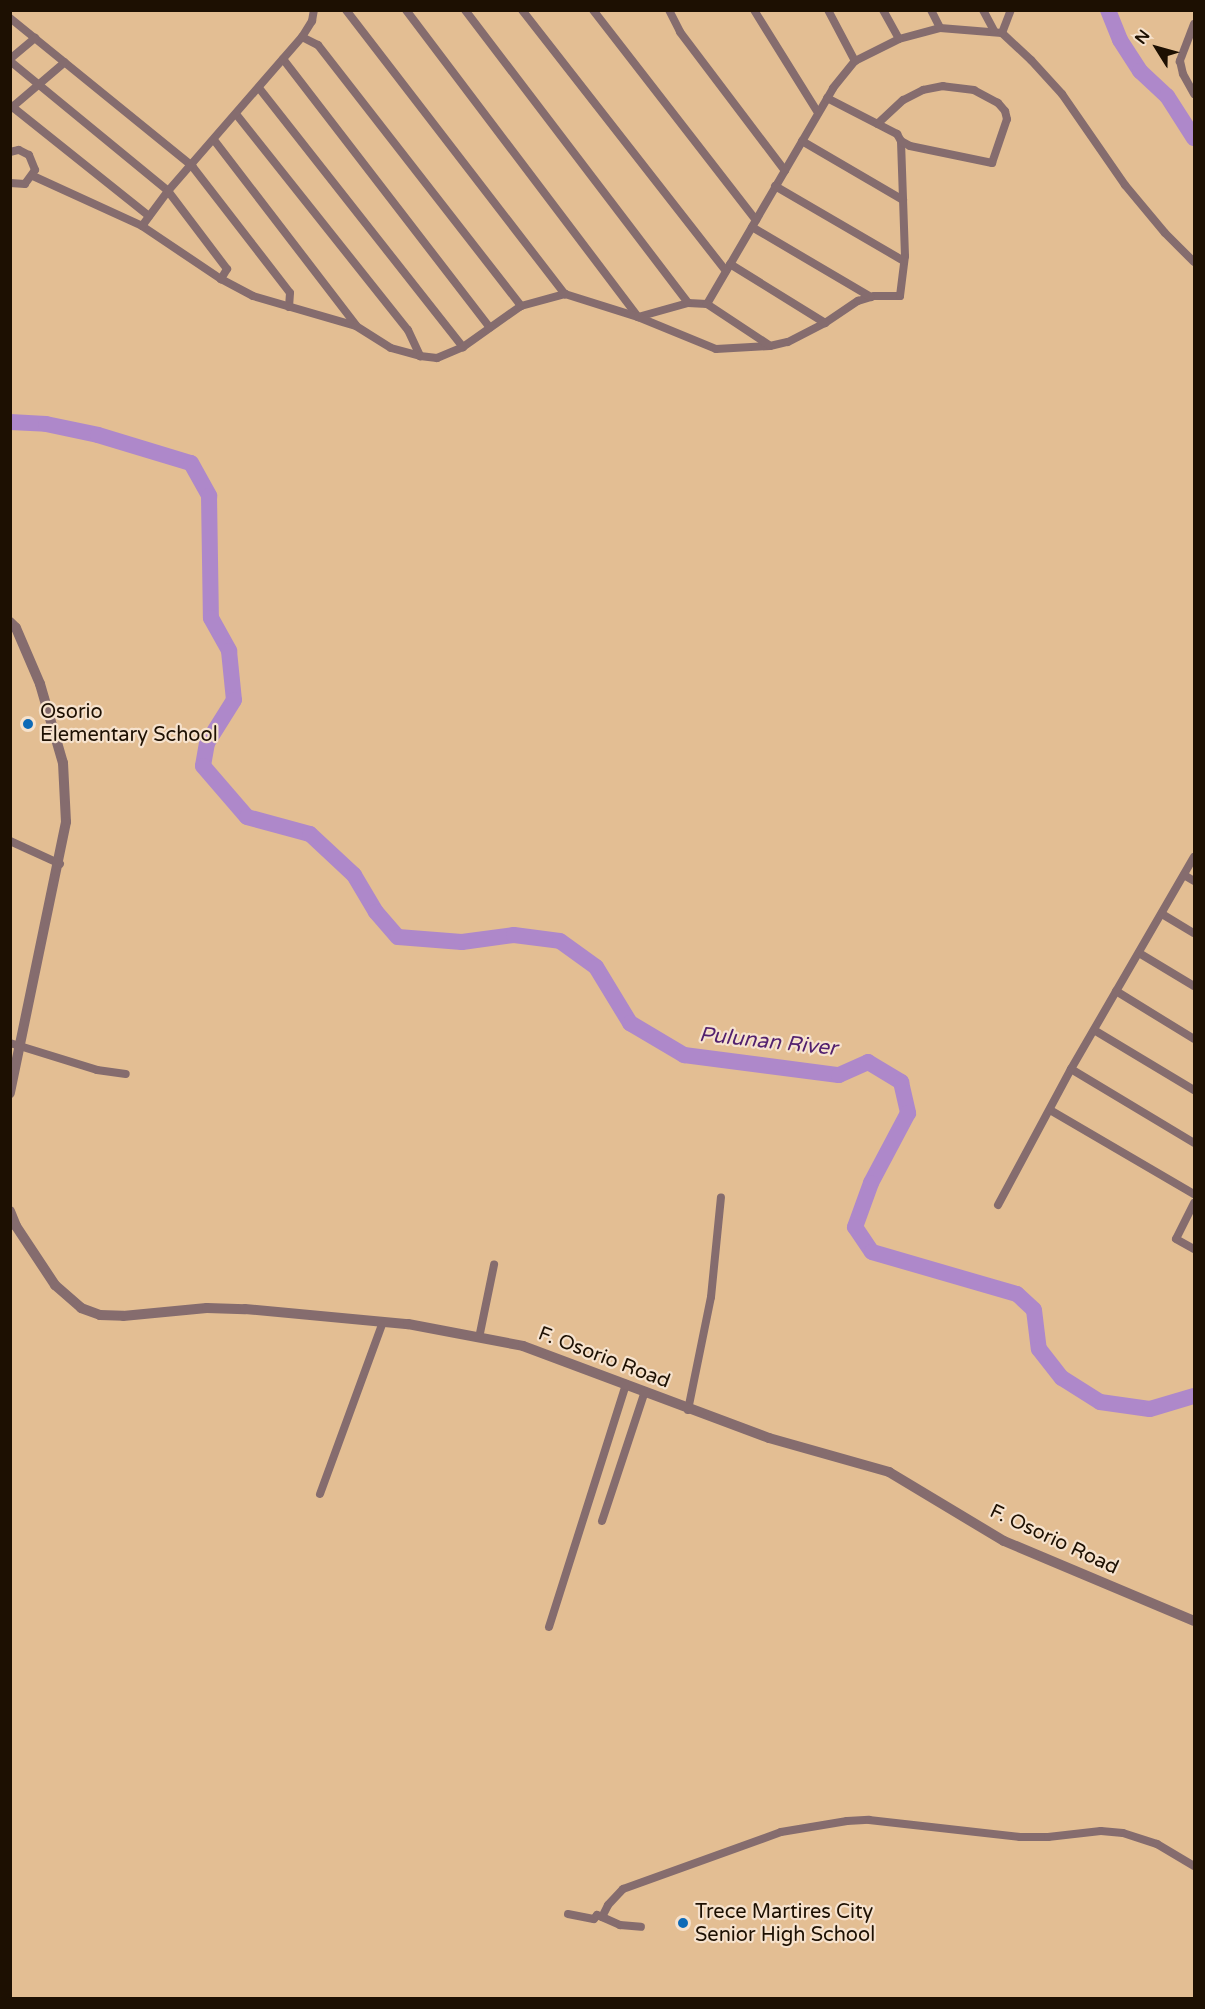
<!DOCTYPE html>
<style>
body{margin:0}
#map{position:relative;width:1205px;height:2009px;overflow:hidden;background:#e3be93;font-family:"Varela Round",sans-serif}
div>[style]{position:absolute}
.river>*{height:16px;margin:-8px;padding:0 8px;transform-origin:8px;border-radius:8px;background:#ae88ca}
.minor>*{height:8px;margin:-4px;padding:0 4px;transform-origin:4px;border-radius:4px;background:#856c6e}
.tertiary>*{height:10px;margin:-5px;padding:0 5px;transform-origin:5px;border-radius:5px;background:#856c6e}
.dots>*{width:16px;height:16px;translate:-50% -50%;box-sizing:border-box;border:3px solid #f6e2cd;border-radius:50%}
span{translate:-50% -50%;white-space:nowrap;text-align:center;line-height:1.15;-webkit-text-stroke:4.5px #f6e2cd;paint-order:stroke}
.poi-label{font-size:20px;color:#1d1002}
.left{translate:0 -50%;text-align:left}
.street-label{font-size:20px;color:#1d1002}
.water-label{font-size:21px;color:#52206e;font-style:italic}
.frame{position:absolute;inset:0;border:12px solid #1d1002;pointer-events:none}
.north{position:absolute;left:1127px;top:18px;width:60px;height:60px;-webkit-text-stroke:4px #f6e2cd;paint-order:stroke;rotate:307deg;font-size:16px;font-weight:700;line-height:24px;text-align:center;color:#1d1002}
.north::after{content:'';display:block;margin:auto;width:21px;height:27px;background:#1d1002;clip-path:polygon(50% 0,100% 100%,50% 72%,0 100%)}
</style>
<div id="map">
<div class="river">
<div style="left:1108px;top:10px;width:32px;rotate:68deg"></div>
<div style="left:1120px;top:40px;width:37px;rotate:57deg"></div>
<div style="left:1140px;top:71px;width:37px;rotate:43deg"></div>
<div style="left:1167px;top:96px;width:50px;rotate:57.3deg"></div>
<div style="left:10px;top:422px;width:36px;rotate:3deg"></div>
<div style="left:46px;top:424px;width:53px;rotate:11.9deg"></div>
<div style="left:98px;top:435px;width:97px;rotate:16.8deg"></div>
<div style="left:191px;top:463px;width:38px;rotate:61deg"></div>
<div style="left:209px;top:496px;width:122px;rotate:89.1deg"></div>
<div style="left:211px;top:618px;width:38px;rotate:61deg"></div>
<div style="left:229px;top:651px;width:49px;rotate:84.2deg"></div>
<div style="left:234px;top:700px;width:51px;rotate:122.1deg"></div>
<div style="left:207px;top:743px;width:23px;rotate:100deg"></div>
<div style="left:203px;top:766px;width:67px;rotate:49.2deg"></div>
<div style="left:247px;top:817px;width:65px;rotate:15.1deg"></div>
<div style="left:310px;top:834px;width:60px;rotate:43deg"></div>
<div style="left:354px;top:875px;width:43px;rotate:59.3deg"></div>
<div style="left:376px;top:912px;width:33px;rotate:49deg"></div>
<div style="left:398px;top:937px;width:64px;rotate:4.5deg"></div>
<div style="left:462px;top:942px;width:52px;rotate:-7.7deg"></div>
<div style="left:514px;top:935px;width:46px;rotate:7.4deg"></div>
<div style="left:560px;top:941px;width:44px;rotate:35.8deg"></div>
<div style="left:596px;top:967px;width:66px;rotate:58.7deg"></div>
<div style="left:630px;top:1023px;width:63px;rotate:30.7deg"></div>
<div style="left:684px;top:1055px;width:156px;rotate:7.4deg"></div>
<div style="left:839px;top:1075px;width:32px;rotate:-24deg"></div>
<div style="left:868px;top:1062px;width:39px;rotate:31deg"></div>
<div style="left:901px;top:1082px;width:32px;rotate:77deg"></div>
<div style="left:908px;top:1113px;width:79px;rotate:117.9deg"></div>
<div style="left:871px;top:1183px;width:47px;rotate:110deg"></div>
<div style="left:855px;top:1227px;width:30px;rotate:56deg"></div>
<div style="left:872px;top:1252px;width:151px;rotate:16.2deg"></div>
<div style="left:1017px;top:1294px;width:23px;rotate:43deg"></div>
<div style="left:1034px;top:1310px;width:39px;rotate:83deg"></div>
<div style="left:1039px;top:1349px;width:37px;rotate:52deg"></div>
<div style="left:1062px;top:1378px;width:45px;rotate:32.3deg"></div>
<div style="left:1100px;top:1402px;width:50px;rotate:8deg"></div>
<div style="left:1150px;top:1409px;width:46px;rotate:-16.5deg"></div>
</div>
<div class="minor">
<div style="left:346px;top:10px;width:359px;rotate:52.4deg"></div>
<div style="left:406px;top:10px;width:385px;rotate:52.9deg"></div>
<div style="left:638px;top:317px;width:52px;rotate:-15.6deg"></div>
<div style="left:688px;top:303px;width:19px;rotate:3deg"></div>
<div style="left:707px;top:304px;width:250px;rotate:-59.7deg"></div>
<div style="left:833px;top:88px;width:35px;rotate:-51deg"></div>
<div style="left:855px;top:61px;width:49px;rotate:-26.6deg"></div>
<div style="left:899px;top:39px;width:42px;rotate:-15deg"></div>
<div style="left:940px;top:28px;width:62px;rotate:4.6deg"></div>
<div style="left:1002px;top:33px;width:40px;rotate:43deg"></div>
<div style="left:1031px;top:60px;width:46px;rotate:47.6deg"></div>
<div style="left:1062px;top:94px;width:111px;rotate:55.3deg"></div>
<div style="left:1125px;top:185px;width:62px;rotate:50.2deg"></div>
<div style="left:1165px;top:233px;width:41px;rotate:45deg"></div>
<div style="left:465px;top:10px;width:368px;rotate:52.7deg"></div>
<div style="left:522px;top:10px;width:331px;rotate:52deg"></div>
<div style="left:593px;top:10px;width:266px;rotate:52.2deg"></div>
<div style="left:669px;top:10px;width:25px;rotate:63deg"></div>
<div style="left:680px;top:32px;width:174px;rotate:52.9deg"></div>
<div style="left:754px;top:10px;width:121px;rotate:58.1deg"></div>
<div style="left:828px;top:10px;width:58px;rotate:62.1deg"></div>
<div style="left:883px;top:10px;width:33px;rotate:61deg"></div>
<div style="left:931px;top:10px;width:20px;rotate:63deg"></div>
<div style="left:983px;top:10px;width:24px;rotate:62deg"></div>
<div style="left:10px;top:18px;width:235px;rotate:39.1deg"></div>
<div style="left:192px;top:166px;width:160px;rotate:52.3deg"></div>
<div style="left:290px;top:293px;width:14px;rotate:94deg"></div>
<div style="left:1194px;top:24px;width:40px;rotate:111deg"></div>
<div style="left:1180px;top:61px;width:13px;rotate:77deg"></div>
<div style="left:1183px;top:74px;width:23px;rotate:61deg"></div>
<div style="left:1002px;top:33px;width:25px;rotate:-69deg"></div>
<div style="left:302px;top:37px;width:18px;rotate:27deg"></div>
<div style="left:318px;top:45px;width:331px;rotate:52.1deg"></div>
<div style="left:10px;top:59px;width:33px;rotate:-40deg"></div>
<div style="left:283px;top:59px;width:339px;rotate:52.4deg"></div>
<div style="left:10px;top:61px;width:205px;rotate:39.4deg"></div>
<div style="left:168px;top:191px;width:98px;rotate:52.9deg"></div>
<div style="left:227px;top:269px;width:12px;rotate:121deg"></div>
<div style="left:259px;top:88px;width:330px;rotate:51.8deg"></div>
<div style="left:827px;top:98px;width:79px;rotate:27.2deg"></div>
<div style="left:897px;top:134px;width:8px;rotate:60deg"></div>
<div style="left:10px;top:105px;width:178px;rotate:38.6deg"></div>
<div style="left:10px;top:109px;width:72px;rotate:-40.5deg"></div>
<div style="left:236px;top:114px;width:276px;rotate:51.5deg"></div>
<div style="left:408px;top:330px;width:29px;rotate:65deg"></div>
<div style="left:214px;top:140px;width:233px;rotate:52.5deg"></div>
<div style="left:802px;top:141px;width:117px;rotate:30.3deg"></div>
<div style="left:10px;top:152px;width:9px;rotate:-13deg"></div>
<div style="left:19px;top:150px;width:11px;rotate:27deg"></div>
<div style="left:29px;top:155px;width:16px;rotate:68deg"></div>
<div style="left:35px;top:170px;width:17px;rotate:126deg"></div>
<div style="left:25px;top:184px;width:15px;rotate:-176deg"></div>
<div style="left:33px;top:176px;width:120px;rotate:24.6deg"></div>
<div style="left:142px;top:226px;width:95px;rotate:33.9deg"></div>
<div style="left:221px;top:279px;width:36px;rotate:28deg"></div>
<div style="left:253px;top:296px;width:107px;rotate:16.2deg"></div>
<div style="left:356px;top:326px;width:41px;rotate:32.2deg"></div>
<div style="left:391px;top:348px;width:30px;rotate:15deg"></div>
<div style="left:420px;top:356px;width:17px;rotate:7deg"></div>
<div style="left:437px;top:358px;width:28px;rotate:-23deg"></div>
<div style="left:463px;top:347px;width:71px;rotate:-35.3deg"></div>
<div style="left:521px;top:306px;width:46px;rotate:-15.3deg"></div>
<div style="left:565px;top:294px;width:77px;rotate:17.5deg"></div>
<div style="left:638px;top:317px;width:84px;rotate:22.3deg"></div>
<div style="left:716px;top:349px;width:54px;rotate:-3.2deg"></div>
<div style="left:770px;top:346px;width:18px;rotate:-13deg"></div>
<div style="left:788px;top:342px;width:42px;rotate:-27.2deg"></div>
<div style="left:825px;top:323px;width:40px;rotate:-34deg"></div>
<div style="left:858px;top:301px;width:17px;rotate:-17deg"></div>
<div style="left:874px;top:296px;width:26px"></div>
<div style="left:900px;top:296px;width:40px;rotate:-82.9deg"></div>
<div style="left:905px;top:256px;width:115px;rotate:-92deg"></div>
<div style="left:901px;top:141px;width:10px;rotate:29deg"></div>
<div style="left:910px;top:146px;width:84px;rotate:11.7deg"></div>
<div style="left:992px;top:163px;width:46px;rotate:-71.2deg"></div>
<div style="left:1007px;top:119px;width:8px;rotate:-104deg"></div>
<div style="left:1005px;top:111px;width:11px;rotate:-131deg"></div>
<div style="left:998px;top:103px;width:27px;rotate:-152deg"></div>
<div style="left:974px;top:90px;width:31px;rotate:-173deg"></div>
<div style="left:943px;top:86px;width:20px;rotate:169deg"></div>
<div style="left:923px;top:90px;width:22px;rotate:153deg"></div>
<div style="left:903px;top:100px;width:35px;rotate:137deg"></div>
<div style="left:775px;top:186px;width:149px;rotate:30.2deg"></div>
<div style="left:142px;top:226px;width:44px;rotate:-53.4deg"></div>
<div style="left:168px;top:191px;width:204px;rotate:-49deg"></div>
<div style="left:302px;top:37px;width:19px;rotate:-58deg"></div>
<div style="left:312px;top:21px;width:11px;rotate:-80deg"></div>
<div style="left:752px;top:227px;width:138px;rotate:30.5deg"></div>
<div style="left:730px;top:264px;width:112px;rotate:31.8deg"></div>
<div style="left:707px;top:304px;width:74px;rotate:33.5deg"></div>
<div style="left:10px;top:841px;width:55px;rotate:24.7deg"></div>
<div style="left:1184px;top:875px;width:12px;rotate:31deg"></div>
<div style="left:1162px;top:914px;width:37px;rotate:31deg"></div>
<div style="left:1139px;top:953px;width:64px;rotate:31deg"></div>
<div style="left:1116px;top:991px;width:92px;rotate:31.6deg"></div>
<div style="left:1094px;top:1030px;width:117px;rotate:31deg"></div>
<div style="left:10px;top:1043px;width:91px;rotate:17.2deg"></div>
<div style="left:97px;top:1070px;width:29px;rotate:8deg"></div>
<div style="left:1071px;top:1069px;width:144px;rotate:31deg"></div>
<div style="left:1050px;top:1110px;width:167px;rotate:30.3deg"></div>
<div style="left:1194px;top:1203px;width:40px;rotate:116.6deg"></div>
<div style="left:1176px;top:1239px;width:21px;rotate:29deg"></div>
<div style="left:998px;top:1205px;width:154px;rotate:-61.8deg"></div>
<div style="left:1071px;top:1069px;width:245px;rotate:-59.9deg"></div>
<div style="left:479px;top:1338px;width:75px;rotate:-78.4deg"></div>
<div style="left:688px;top:1410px;width:115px;rotate:-78.5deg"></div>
<div style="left:711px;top:1297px;width:100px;rotate:-84.3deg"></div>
<div style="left:320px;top:1494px;width:183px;rotate:-69.9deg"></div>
<div style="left:602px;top:1521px;width:137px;rotate:-71.7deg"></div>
<div style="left:549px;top:1627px;width:255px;rotate:-72.4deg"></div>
<div style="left:568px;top:1914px;width:26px;rotate:11deg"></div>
<div style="left:594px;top:1919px;width:5px;rotate:-53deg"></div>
<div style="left:597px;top:1915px;width:5px;rotate:22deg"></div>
<div style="left:602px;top:1917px;width:13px;rotate:-63deg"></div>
<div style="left:608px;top:1905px;width:22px;rotate:-47deg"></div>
<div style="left:623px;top:1889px;width:168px;rotate:-19.8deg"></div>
<div style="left:781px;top:1832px;width:67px;rotate:-9.5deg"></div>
<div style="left:847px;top:1821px;width:22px;rotate:-3deg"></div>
<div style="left:869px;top:1820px;width:152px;rotate:6.4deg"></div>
<div style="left:1020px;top:1837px;width:28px"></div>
<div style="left:1048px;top:1837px;width:53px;rotate:-6.5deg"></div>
<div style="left:1101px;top:1831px;width:22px;rotate:5deg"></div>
<div style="left:1123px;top:1833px;width:36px;rotate:18deg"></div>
<div style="left:1157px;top:1844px;width:43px;rotate:30.7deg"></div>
<div style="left:602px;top:1917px;width:20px;rotate:24deg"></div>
<div style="left:620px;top:1925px;width:21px;rotate:5deg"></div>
</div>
<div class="tertiary">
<div style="left:10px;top:622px;width:8px;rotate:45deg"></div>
<div style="left:16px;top:628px;width:61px;rotate:66.8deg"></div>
<div style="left:40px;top:684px;width:82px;rotate:73.8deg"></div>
<div style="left:63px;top:763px;width:59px;rotate:87.1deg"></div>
<div style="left:66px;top:822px;width:277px;rotate:101.7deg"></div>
<div style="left:10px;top:1211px;width:16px;rotate:68deg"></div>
<div style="left:16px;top:1226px;width:71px;rotate:56.5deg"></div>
<div style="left:55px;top:1285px;width:35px;rotate:41deg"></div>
<div style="left:81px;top:1308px;width:20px;rotate:20deg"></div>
<div style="left:100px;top:1315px;width:23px;rotate:2deg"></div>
<div style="left:123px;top:1316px;width:84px;rotate:-5.4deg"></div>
<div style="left:207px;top:1308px;width:38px;rotate:2deg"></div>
<div style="left:245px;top:1309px;width:164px;rotate:5.3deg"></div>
<div style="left:408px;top:1324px;width:117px;rotate:10.8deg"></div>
<div style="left:523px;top:1346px;width:263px;rotate:20.5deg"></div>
<div style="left:769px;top:1438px;width:125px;rotate:15.8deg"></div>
<div style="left:889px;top:1472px;width:134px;rotate:31deg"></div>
<div style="left:1004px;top:1541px;width:206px;rotate:22.8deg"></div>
</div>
<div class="dots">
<div style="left:28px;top:724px;background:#0d6ab7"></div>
<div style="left:683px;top:1923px;background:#0d6ab7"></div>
</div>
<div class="poi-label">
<span class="left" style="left:40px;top:724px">Osorio<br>Elementary School</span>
<span class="left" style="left:695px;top:1924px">Trece Martires City<br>Senior High School</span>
</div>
<div class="street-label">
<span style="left:604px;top:1358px;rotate:21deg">F. Osorio Road</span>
<span style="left:1054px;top:1540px;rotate:25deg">F. Osorio Road</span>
</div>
<div class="water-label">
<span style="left:768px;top:1042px;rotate:6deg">Pulunan River</span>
</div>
<div class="frame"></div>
<div class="north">N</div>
</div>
